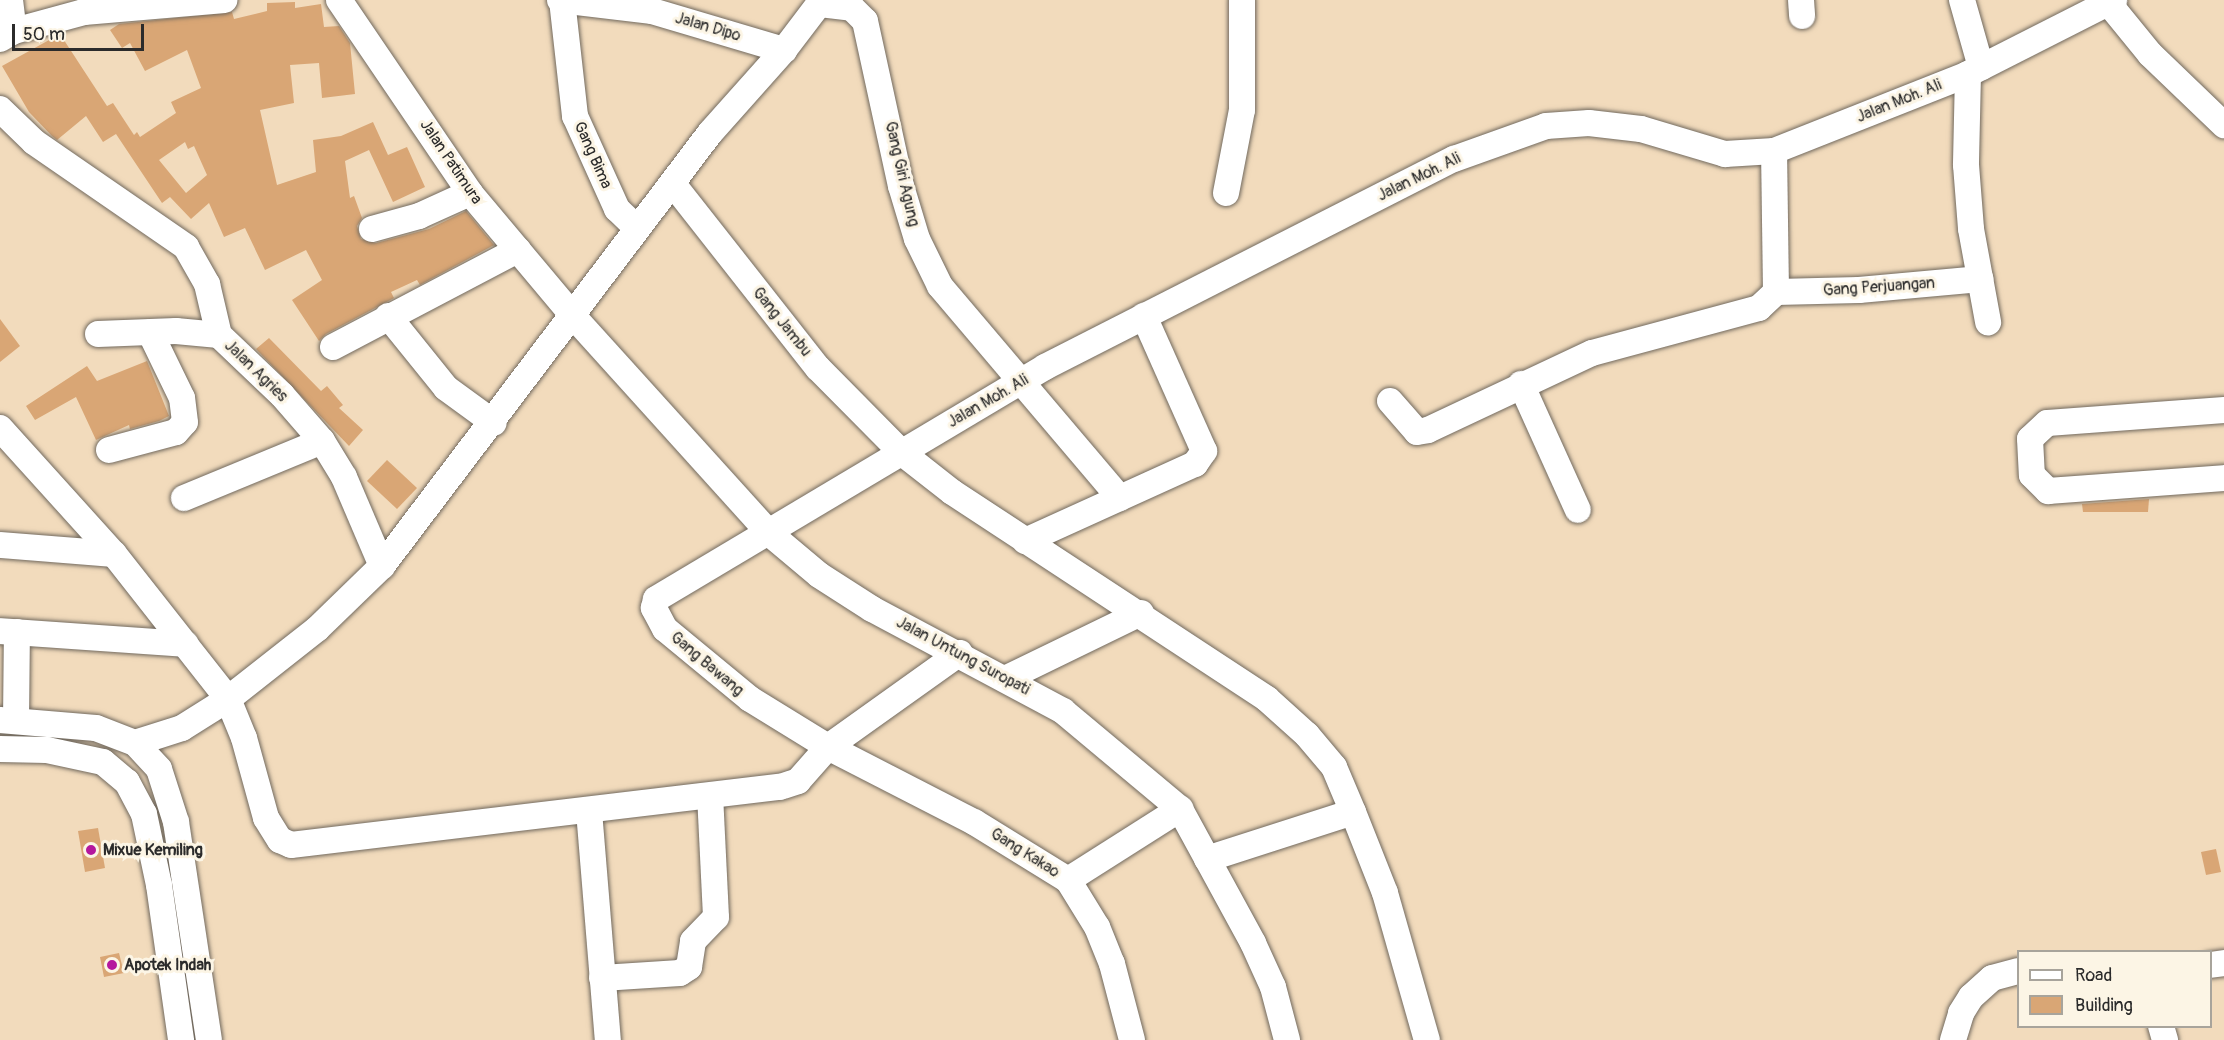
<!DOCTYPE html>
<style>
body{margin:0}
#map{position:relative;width:2224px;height:1040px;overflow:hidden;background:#f2dbbc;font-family:Pangolin,sans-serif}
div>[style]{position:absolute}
.building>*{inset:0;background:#d9a675}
.roads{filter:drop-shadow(0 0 2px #71695e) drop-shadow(0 0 2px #71695e)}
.minor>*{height:26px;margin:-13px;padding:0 13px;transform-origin:13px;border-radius:13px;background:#fff}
.dots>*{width:16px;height:16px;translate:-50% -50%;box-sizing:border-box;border:3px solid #fcf5e5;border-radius:50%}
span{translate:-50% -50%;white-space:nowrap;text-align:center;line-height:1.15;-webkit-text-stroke:6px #fcf5e5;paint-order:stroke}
.street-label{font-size:16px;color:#2b2b2b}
.poi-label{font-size:16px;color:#2b2b2b;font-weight:700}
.left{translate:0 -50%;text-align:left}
.legend{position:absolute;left:2017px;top:950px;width:195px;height:78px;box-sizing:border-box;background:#fcf5e5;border:2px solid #a8a49b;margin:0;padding:8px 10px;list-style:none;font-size:18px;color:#2b2b2b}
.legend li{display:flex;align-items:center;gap:12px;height:30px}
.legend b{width:30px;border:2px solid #a8a49b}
.scale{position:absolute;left:12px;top:24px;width:132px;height:27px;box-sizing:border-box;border:3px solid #2b2b2b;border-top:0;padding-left:8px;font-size:18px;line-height:21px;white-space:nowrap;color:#2b2b2b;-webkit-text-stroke:4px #fcf5e5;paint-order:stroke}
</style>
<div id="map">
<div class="building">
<div style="clip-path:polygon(evenodd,295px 2px,295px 8px,321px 4px,324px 27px,339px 26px,350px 43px,355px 94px,322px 98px,319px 63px,290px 65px,294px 103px,260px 110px,277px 185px,316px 172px,313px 140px,341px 136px,373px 122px,388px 155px,407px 147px,425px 187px,393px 202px,369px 150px,345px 161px,350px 198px,354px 196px,362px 218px,357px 226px,361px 239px,376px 243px,429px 229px,466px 211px,494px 245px,420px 285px,417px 280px,391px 292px,394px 298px,326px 334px,319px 341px,292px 300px,322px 280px,306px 250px,265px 270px,245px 228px,224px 237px,209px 203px,191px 219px,170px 197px,162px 203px,116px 134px,103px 142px,86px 116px,57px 140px,52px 136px,29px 112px,2px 66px,60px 34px,107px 106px,113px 103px,134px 135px,137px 132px,140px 137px,176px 113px,171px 102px,201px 88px,187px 50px,145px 71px,130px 43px,122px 48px,110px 30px,119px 24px,232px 12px,234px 19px,267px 11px,267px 3px,295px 2px,185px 142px,188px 149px,194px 146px,207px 175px,186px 193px,159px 160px,185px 142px)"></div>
<div style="clip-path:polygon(0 319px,20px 346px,0 362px)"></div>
<div style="clip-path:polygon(269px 338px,321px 391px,327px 386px,343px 405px,339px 408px,363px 430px,349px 446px,256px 349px)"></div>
<div style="clip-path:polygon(147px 361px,169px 416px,159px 421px,130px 429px,129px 425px,96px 440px,76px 397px,35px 420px,26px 406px,87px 366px,97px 381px)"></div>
<div style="clip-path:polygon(387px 460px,417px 488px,397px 509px,367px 481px)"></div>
<div style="clip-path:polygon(2149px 499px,2148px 512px,2083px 512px,2082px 504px)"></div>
<div style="clip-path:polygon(98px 828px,105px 868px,85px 872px,78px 831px)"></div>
<div style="clip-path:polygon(2216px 849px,2221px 872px,2206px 875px,2201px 852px)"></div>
<div style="clip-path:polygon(119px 953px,124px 973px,104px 977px,100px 957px)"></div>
</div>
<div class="roads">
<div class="minor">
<div style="left:10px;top:0;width:31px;rotate:83deg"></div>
<div style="left:339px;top:0;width:233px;rotate:55.8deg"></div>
<div style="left:470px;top:193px;width:162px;rotate:50deg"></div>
<div style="left:574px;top:317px;width:291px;rotate:47.9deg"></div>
<div style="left:769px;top:533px;width:65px;rotate:40deg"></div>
<div style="left:819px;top:575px;width:63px;rotate:32.7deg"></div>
<div style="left:872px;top:609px;width:217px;rotate:28.1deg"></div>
<div style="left:1063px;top:711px;width:153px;rotate:39.9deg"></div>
<div style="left:1180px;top:809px;width:153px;rotate:61.4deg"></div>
<div style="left:1253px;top:943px;width:48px;rotate:65.6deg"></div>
<div style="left:1273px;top:987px;width:55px;rotate:75.2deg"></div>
<div style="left:560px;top:0;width:93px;rotate:6.8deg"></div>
<div style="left:652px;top:11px;width:138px;rotate:16.5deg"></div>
<div style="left:562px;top:0;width:117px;rotate:83.6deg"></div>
<div style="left:575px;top:116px;width:102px;rotate:65.7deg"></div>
<div style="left:617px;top:209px;width:28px;rotate:44deg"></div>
<div style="left:1801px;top:0;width:16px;rotate:86deg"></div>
<div style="left:1962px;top:0;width:70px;rotate:74.2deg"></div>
<div style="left:2106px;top:0;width:70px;rotate:50.8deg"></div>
<div style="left:2150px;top:54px;width:103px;rotate:43.8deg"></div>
<div style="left:820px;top:4px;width:32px;rotate:7deg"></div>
<div style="left:852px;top:8px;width:18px;rotate:45deg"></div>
<div style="left:865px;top:21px;width:169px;rotate:77.7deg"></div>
<div style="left:901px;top:186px;width:55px;rotate:73.2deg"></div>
<div style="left:917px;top:239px;width:52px;rotate:63.9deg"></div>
<div style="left:940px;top:286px;width:278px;rotate:49.7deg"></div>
<div style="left:0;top:39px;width:16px;rotate:-30deg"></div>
<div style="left:14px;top:31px;width:73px;rotate:-15.2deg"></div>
<div style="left:84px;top:12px;width:141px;rotate:-4.9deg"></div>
<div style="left:1968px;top:74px;width:91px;rotate:91.3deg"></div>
<div style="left:1966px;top:165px;width:64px;rotate:85.5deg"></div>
<div style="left:1971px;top:229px;width:95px;rotate:79.6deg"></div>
<div style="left:0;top:109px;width:47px;rotate:44.1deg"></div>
<div style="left:34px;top:142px;width:185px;rotate:34.6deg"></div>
<div style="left:186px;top:247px;width:43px;rotate:60.4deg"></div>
<div style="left:207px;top:284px;width:52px;rotate:76.8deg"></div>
<div style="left:219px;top:335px;width:87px;rotate:43.6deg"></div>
<div style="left:282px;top:395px;width:61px;rotate:49deg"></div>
<div style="left:322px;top:441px;width:42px;rotate:58.6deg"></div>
<div style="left:344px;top:477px;width:97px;rotate:66.9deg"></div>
<div style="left:673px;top:184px;width:234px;rotate:51.8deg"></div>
<div style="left:818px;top:368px;width:118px;rotate:45.3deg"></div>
<div style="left:901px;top:452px;width:65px;rotate:38.1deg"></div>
<div style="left:952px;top:492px;width:377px;rotate:33.3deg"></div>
<div style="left:1267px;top:699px;width:54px;rotate:42deg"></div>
<div style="left:1307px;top:735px;width:42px;rotate:49.8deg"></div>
<div style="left:1334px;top:767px;width:49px;rotate:67.1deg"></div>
<div style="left:1353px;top:812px;width:87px;rotate:68.4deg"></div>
<div style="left:1385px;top:893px;width:153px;rotate:74.1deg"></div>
<div style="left:1226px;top:193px;width:85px;rotate:-79.1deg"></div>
<div style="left:1242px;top:110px;width:110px;rotate:-90deg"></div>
<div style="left:372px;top:229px;width:49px;rotate:-15.5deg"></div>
<div style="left:419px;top:216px;width:56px;rotate:-24.3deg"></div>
<div style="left:1776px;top:292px;width:83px;rotate:-1.4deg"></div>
<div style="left:1859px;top:290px;width:122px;rotate:-5.2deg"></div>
<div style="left:388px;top:316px;width:92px;rotate:51.1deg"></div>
<div style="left:446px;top:388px;width:59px;rotate:36.1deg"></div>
<div style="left:98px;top:334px;width:78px;rotate:-2.2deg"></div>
<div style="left:176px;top:331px;width:43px;rotate:5.3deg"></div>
<div style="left:333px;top:347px;width:209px;rotate:-27.7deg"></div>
<div style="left:1521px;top:384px;width:138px;rotate:65.7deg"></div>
<div style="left:1390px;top:401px;width:41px;rotate:48.9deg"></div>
<div style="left:1417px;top:432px;width:11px;rotate:-10deg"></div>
<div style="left:1428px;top:430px;width:181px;rotate:-25.2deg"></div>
<div style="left:1592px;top:353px;width:173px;rotate:-15.1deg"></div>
<div style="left:1759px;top:308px;width:23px;rotate:-43deg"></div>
<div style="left:1776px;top:292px;width:141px;rotate:-90.8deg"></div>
<div style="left:2224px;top:410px;width:177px;rotate:175.8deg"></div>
<div style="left:2047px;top:423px;width:23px;rotate:137deg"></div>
<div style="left:2030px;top:439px;width:36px;rotate:87deg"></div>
<div style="left:2032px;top:475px;width:23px;rotate:45deg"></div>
<div style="left:2048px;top:491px;width:176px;rotate:-4.2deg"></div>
<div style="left:0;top:428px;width:170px;rotate:47.9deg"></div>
<div style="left:114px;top:554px;width:184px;rotate:51.8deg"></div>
<div style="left:228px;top:699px;width:42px;rotate:67.7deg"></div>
<div style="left:244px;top:738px;width:83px;rotate:74.6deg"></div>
<div style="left:266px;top:818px;width:26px;rotate:58deg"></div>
<div style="left:280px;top:840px;width:12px;rotate:24deg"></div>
<div style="left:291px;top:845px;width:492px;rotate:-6.8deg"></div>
<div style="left:780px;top:787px;width:19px;rotate:-18deg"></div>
<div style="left:798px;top:781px;width:45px;rotate:-48.6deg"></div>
<div style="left:828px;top:747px;width:162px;rotate:-35.5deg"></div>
<div style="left:109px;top:450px;width:69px;rotate:-15deg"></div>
<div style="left:176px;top:432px;width:13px;rotate:-48deg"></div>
<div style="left:185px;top:422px;width:24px;rotate:-97deg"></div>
<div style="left:182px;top:398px;width:73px;rotate:-115.9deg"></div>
<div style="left:184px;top:498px;width:149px;rotate:-22.4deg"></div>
<div style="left:1025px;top:541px;width:187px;rotate:-24.4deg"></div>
<div style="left:1195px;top:464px;width:16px;rotate:-55deg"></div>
<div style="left:1204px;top:451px;width:148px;rotate:-114deg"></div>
<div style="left:0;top:545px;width:114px;rotate:4.5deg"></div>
<div style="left:0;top:631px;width:186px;rotate:4deg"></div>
<div style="left:1007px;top:678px;width:149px;rotate:-25.9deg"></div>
<div style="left:0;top:720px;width:96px;rotate:4.8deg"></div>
<div style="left:96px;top:728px;width:42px;rotate:21deg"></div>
<div style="left:135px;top:743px;width:35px;rotate:47deg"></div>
<div style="left:159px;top:769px;width:56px;rotate:72.2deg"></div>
<div style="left:176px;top:822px;width:220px;rotate:81.4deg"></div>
<div style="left:16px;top:721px;width:89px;rotate:-89.4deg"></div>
<div style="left:135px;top:743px;width:49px;rotate:-17.7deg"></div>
<div style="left:182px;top:728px;width:54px;rotate:-32.2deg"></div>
<div style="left:228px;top:699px;width:113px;rotate:-38.2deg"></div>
<div style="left:317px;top:629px;width:91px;rotate:-44.1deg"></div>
<div style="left:382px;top:566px;width:543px;rotate:-52.86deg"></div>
<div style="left:710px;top:133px;width:111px;rotate:-48.3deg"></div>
<div style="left:784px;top:50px;width:63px;rotate:-52.8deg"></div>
<div style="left:0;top:749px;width:47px;rotate:1.2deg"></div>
<div style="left:47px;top:750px;width:57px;rotate:12.1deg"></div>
<div style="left:103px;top:762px;width:31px;rotate:40deg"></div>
<div style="left:127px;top:782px;width:36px;rotate:62deg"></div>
<div style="left:144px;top:814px;width:73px;rotate:78.1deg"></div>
<div style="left:159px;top:885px;width:157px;rotate:81.9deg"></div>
<div style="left:589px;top:811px;width:230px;rotate:85.3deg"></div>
<div style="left:1207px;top:859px;width:153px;rotate:-17.8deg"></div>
<div style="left:1068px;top:880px;width:133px;rotate:-32.4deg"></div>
<div style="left:2210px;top:965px;width:14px;rotate:-8deg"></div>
<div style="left:602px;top:978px;width:78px;rotate:-3.7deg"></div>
<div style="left:680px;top:973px;width:11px;rotate:-34deg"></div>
<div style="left:689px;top:967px;width:26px;rotate:-81deg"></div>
<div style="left:693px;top:941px;width:33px;rotate:-46deg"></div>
<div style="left:716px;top:917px;width:121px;rotate:-92.8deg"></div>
<div style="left:2161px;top:1026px;width:15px;rotate:74deg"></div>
<div style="left:1132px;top:1040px;width:79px;rotate:-104.7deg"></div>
<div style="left:1112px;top:964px;width:40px;rotate:-112deg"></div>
<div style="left:1097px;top:927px;width:55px;rotate:-121.7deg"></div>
<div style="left:1068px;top:880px;width:110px;rotate:-148.3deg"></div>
<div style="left:974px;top:822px;width:164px;rotate:-152.8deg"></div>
<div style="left:828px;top:747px;width:92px;rotate:-148.4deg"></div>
<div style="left:750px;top:699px;width:110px;rotate:-140.5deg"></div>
<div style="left:665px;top:629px;width:24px;rotate:-118deg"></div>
<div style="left:654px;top:608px;width:9px;rotate:-77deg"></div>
<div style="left:656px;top:599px;width:453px;rotate:-30.8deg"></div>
<div style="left:1045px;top:367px;width:459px;rotate:-27deg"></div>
<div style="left:1454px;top:159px;width:98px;rotate:-19.7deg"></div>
<div style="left:1546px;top:126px;width:43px;rotate:-4deg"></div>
<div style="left:1589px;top:123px;width:52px;rotate:6.6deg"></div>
<div style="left:1641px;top:129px;width:88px;rotate:16.6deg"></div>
<div style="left:1725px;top:154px;width:49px;rotate:-3.5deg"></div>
<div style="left:1774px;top:151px;width:209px;rotate:-21.6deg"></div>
<div style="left:1968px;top:74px;width:164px;rotate:-26.9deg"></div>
<div style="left:1953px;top:1040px;width:28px;rotate:-73deg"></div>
<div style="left:1961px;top:1013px;width:19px;rotate:-58deg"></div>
<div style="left:1971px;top:997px;width:28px;rotate:-42deg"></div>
<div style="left:1992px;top:978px;width:27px;rotate:-15deg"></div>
</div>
</div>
<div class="dots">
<div style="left:91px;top:850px;background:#b5179e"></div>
<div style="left:112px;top:965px;background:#b5179e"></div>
</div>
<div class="street-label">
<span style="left:708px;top:27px;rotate:16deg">Jalan Dipo</span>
<span style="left:1899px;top:101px;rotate:-22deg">Jalan Moh. Ali</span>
<span style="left:593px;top:155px;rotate:66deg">Gang Bima</span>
<span style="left:451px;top:162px;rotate:56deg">Jalan Patimura</span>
<span style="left:902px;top:174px;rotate:77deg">Gang Giri Agung</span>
<span style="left:1419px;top:177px;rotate:-26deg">Jalan Moh. Ali</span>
<span style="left:1879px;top:287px;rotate:-4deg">Gang Perjuangan</span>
<span style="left:782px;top:322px;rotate:51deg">Gang Jambu</span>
<span style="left:256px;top:371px;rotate:44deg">Jalan Agries</span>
<span style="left:988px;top:401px;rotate:-30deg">Jalan Moh. Ali</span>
<span style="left:963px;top:656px;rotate:28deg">Jalan Untung Suropati</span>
<span style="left:707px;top:664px;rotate:40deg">Gang Bawang</span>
<span style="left:1025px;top:853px;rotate:32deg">Gang Kakao</span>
</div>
<div class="poi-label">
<span class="left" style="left:103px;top:850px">Mixue Kemiling</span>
<span class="left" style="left:124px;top:965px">Apotek Indah</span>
</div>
<ul class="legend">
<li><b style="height:8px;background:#fff"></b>Road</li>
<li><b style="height:16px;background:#d9a675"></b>Building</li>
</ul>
<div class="scale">50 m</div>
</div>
